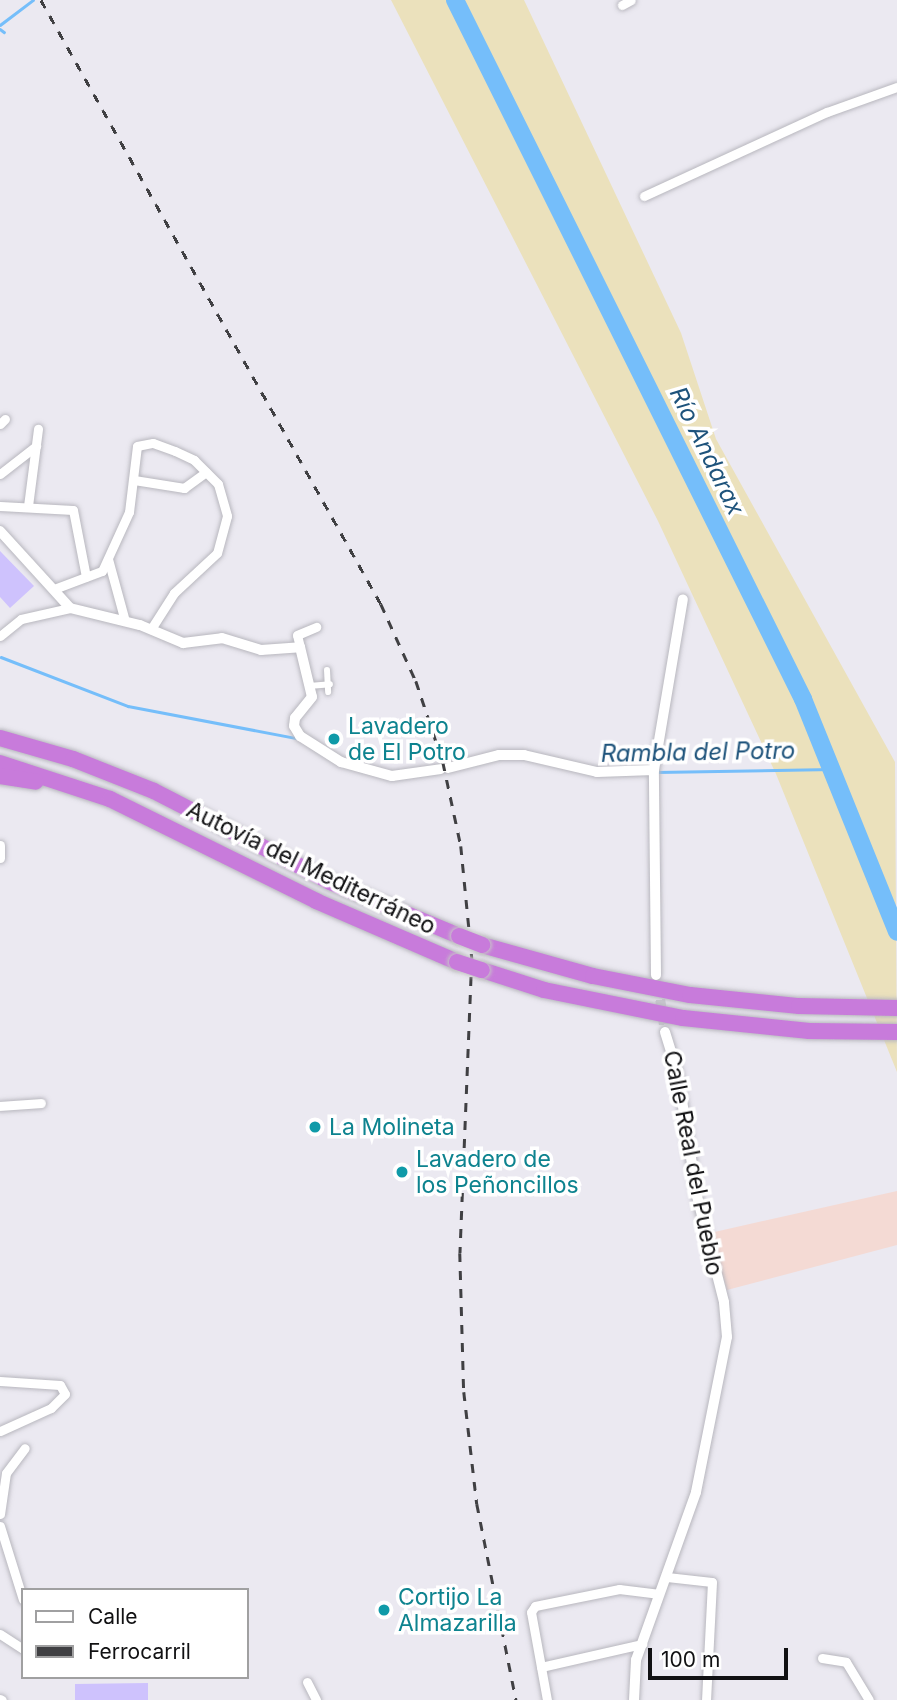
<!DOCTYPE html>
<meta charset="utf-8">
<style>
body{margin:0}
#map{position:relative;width:897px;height:1700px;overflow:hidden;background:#ebe9f1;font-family:Inter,sans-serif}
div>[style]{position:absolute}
.industrial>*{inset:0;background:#f4dad4}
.green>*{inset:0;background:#cec2fd}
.sand>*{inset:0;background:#ebe1bc}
.stream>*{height:2.5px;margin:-1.25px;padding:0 1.25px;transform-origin:1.25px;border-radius:1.25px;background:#75befa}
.river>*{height:18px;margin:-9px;padding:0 9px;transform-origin:9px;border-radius:9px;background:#75befa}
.tertiary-tunnel>*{height:10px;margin-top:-5px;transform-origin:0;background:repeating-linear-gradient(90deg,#cac9d0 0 10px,transparent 0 15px)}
.roads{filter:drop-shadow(0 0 2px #b8b7be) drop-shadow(0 0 2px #b8b7be)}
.pedestrian>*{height:6px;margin:-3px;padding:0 3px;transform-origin:3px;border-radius:3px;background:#fff}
.minor>*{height:9px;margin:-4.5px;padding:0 4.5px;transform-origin:4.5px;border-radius:4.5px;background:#fff}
.tertiary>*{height:10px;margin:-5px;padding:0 5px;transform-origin:5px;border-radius:5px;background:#fff}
.motorway>*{height:16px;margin:-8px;padding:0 8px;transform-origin:8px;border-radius:8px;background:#c87bdb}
.rail>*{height:2.5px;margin-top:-1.25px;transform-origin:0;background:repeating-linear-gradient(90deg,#404043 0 9px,transparent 0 18px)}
.bridges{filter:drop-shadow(0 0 2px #c6c6c6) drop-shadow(0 0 2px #c6c6c6)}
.motorway-bridge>*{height:16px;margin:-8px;padding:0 8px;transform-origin:8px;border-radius:8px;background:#c87bdb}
.dots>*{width:19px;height:19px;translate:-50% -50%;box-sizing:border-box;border:4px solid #fff;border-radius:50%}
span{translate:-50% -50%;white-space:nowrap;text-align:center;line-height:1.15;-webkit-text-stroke:7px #fff;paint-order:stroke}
.culture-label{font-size:23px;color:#0d838f}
.left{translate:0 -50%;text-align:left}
.street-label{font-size:23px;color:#111113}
.water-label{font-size:24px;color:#1e537b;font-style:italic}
.legend{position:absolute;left:21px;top:1588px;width:228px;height:91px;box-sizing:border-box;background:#fff;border:2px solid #a0a0a1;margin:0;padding:9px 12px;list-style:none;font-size:21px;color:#111113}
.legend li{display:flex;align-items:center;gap:14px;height:35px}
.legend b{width:35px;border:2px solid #a0a0a1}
.scale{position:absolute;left:648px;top:1648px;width:140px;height:32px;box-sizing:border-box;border:4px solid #111113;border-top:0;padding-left:9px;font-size:21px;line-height:24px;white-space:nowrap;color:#111113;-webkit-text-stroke:5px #fff;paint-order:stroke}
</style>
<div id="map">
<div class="industrial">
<div style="clip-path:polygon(897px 1191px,897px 1245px,727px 1290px,710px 1233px)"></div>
</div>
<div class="green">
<div style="clip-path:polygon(0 551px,34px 586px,10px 608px,0 597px)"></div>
<div style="clip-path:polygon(148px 1683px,148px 1700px,75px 1700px,75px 1684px)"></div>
</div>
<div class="sand">
<div style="clip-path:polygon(391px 0,524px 0,681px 333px,716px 439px,895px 762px,897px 1072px,776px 774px,658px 521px)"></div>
</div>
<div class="stream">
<div style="left:0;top:25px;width:41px;rotate:-37.1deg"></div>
<div style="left:0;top:29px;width:5px;rotate:37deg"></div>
<div style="left:1px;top:657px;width:136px;rotate:21.1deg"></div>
<div style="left:128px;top:706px;width:171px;rotate:10.8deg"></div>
<div style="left:657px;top:772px;width:175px;rotate:-1deg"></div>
</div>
<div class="river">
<div style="left:455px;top:0;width:781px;rotate:63.53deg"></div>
<div style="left:803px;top:699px;width:251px;rotate:68deg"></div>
</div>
<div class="tertiary-tunnel">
<div style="left:658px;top:985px;width:48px;rotate:81.5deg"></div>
</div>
<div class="roads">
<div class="pedestrian">
<div style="left:327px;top:670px;width:22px;rotate:87deg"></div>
<div style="left:309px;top:686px;width:21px;rotate:-5deg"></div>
</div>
<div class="minor">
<div style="left:622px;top:5px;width:10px;rotate:-29deg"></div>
<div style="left:644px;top:196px;width:201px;rotate:-24.7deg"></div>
<div style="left:827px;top:112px;width:74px;rotate:-19.7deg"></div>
<div style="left:0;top:424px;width:7px;rotate:-45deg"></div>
<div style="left:0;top:474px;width:46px;rotate:-37.9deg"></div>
<div style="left:134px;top:480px;width:51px;rotate:9.1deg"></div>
<div style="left:184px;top:488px;width:27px;rotate:-36deg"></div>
<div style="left:0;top:506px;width:73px;rotate:3.1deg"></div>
<div style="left:73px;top:510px;width:68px;rotate:79deg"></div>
<div style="left:28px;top:506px;width:78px;rotate:-82.6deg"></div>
<div style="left:108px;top:559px;width:64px;rotate:74.7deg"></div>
<div style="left:54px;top:589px;width:51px;rotate:-20.6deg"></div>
<div style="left:102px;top:571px;width:65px;rotate:-65.4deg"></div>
<div style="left:129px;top:512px;width:66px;rotate:-83.1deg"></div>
<div style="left:137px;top:446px;width:16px;rotate:-11deg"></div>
<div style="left:153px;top:443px;width:23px;rotate:20deg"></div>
<div style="left:175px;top:451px;width:21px;rotate:25deg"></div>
<div style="left:194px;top:460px;width:34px;rotate:45deg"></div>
<div style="left:218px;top:484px;width:33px;rotate:74deg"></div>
<div style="left:227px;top:516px;width:38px;rotate:105deg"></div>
<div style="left:217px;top:553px;width:59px;rotate:137.1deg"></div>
<div style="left:174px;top:593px;width:43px;rotate:122.6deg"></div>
<div style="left:0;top:636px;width:27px;rotate:-39deg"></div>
<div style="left:21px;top:619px;width:50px;rotate:-12.7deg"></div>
<div style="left:300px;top:647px;width:12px;rotate:-104deg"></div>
<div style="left:297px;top:635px;width:21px;rotate:-23deg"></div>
<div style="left:0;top:845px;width:13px;rotate:90deg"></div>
<div style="left:0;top:1106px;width:41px;rotate:-4.2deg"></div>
<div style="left:0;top:1381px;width:60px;rotate:3.8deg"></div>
<div style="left:60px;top:1385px;width:10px;rotate:61deg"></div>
<div style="left:65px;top:1394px;width:20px;rotate:135deg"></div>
<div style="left:51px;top:1408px;width:56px;rotate:155.7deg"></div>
<div style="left:0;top:1514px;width:41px;rotate:-81.7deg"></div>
<div style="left:6px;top:1473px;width:31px;rotate:-53deg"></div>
<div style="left:0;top:1526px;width:77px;rotate:72.7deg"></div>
<div style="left:667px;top:1577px;width:45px;rotate:6.3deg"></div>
<div style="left:712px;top:1582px;width:118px;rotate:92.9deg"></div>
<div style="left:0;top:1634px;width:27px;rotate:33deg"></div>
<div style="left:822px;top:1658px;width:24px;rotate:9deg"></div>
<div style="left:846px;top:1662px;width:44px;rotate:58.8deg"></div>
<div style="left:541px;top:1667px;width:104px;rotate:-12.8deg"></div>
<div style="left:307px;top:1682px;width:20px;rotate:63deg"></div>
<div style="left:0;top:1699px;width:2px;rotate:27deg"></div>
<div style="left:547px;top:1700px;width:89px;rotate:-100.3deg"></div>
<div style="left:531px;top:1612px;width:7px;rotate:-56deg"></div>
<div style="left:535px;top:1606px;width:86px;rotate:-11.4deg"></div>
<div style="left:619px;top:1589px;width:39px;rotate:7deg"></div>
</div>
<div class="tertiary">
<div style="left:0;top:531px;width:104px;rotate:47.7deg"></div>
<div style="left:70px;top:608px;width:72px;rotate:13.7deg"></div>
<div style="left:140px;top:625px;width:47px;rotate:22.7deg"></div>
<div style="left:183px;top:643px;width:39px;rotate:-7deg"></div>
<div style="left:222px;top:638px;width:41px;rotate:17.1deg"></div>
<div style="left:261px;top:650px;width:39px;rotate:-4deg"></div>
<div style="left:300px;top:647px;width:51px;rotate:76.5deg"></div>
<div style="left:312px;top:697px;width:27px;rotate:129deg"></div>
<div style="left:295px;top:718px;width:8px;rotate:97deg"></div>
<div style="left:294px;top:726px;width:12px;rotate:59deg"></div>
<div style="left:300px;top:736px;width:49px;rotate:32.4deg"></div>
<div style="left:341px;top:762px;width:53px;rotate:15.4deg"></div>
<div style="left:392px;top:776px;width:49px;rotate:-8.1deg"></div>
<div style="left:448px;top:768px;width:53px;rotate:-14.3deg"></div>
<div style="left:499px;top:755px;width:25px"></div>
<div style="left:524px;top:755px;width:75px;rotate:13.1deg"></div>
<div style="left:597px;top:772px;width:57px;rotate:-2deg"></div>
<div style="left:656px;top:975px;width:205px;rotate:-90.6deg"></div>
<div style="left:654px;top:770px;width:173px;rotate:-80.4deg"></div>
<div style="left:634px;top:1700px;width:40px;rotate:-87.1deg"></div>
<div style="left:636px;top:1660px;width:178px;rotate:-70.3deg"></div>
<div style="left:696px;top:1492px;width:158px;rotate:-78.7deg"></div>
<div style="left:727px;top:1337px;width:35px;rotate:-95deg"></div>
<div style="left:724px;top:1302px;width:109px;rotate:-104.3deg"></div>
<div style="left:697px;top:1196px;width:123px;rotate:-98.9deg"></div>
<div style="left:678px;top:1074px;width:44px;rotate:-107.2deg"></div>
</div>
<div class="motorway">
<div style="left:0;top:738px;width:76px;rotate:16deg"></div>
<div style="left:73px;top:759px;width:87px;rotate:21.6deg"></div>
<div style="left:154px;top:791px;width:198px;rotate:27.3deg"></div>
<div style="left:330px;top:882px;width:140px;rotate:22.7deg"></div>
<div style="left:0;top:763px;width:116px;rotate:18.1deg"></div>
<div style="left:110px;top:799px;width:230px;rotate:26.3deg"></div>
<div style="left:316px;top:901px;width:154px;rotate:23.4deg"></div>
<div style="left:0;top:776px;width:36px;rotate:9deg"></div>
<div style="left:482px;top:945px;width:115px;rotate:15.6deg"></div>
<div style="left:593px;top:976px;width:99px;rotate:11.1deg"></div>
<div style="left:690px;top:995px;width:110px;rotate:5.8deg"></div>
<div style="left:799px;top:1006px;width:98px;rotate:1.2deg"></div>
<div style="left:482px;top:970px;width:65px;rotate:17.9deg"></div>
<div style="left:544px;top:990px;width:142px;rotate:11.4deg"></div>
<div style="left:683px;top:1018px;width:127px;rotate:5.9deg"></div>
<div style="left:809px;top:1031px;width:88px;rotate:0.7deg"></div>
</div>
</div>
<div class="rail">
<div style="left:41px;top:0;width:693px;rotate:60.62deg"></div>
<div style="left:381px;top:604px;width:85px;rotate:65.6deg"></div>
<div style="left:416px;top:681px;width:85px;rotate:71.6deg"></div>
<div style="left:443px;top:762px;width:86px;rotate:77.9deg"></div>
<div style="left:461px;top:846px;width:114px;rotate:84.4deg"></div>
<div style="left:472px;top:959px;width:294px;rotate:92.3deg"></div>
<div style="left:460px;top:1253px;width:139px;rotate:88.4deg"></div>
<div style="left:464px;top:1392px;width:113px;rotate:83.4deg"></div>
<div style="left:477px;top:1504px;width:200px;rotate:78.7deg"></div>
</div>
<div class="bridges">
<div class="motorway-bridge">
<div style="left:459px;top:936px;width:25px;rotate:21deg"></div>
<div style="left:457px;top:962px;width:26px;rotate:18deg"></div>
</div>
</div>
<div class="dots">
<div style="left:334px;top:739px;background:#0f9aa8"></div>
<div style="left:315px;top:1127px;background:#0f9aa8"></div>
<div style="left:402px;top:1172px;background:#0f9aa8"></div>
<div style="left:384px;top:1610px;background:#0f9aa8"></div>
</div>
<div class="culture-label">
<span class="left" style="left:348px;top:739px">Lavadero<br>de El Potro</span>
<span class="left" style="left:329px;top:1127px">La Molineta</span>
<span class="left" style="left:416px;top:1172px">Lavadero de<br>los Peñoncillos</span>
<span class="left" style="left:398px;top:1610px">Cortijo La<br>Almazarilla</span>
</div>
<div class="street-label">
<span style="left:311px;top:868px;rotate:26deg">Autovía del Mediterráneo</span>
<span style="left:693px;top:1163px;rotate:79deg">Calle Real del Pueblo</span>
</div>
<div class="water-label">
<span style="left:707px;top:451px;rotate:64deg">Río Andarax</span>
<span style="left:698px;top:752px;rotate:-1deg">Rambla del Potro</span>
</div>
<ul class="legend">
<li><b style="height:9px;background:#fff"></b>Calle</li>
<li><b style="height:9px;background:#404043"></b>Ferrocarril</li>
</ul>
<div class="scale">100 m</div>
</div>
